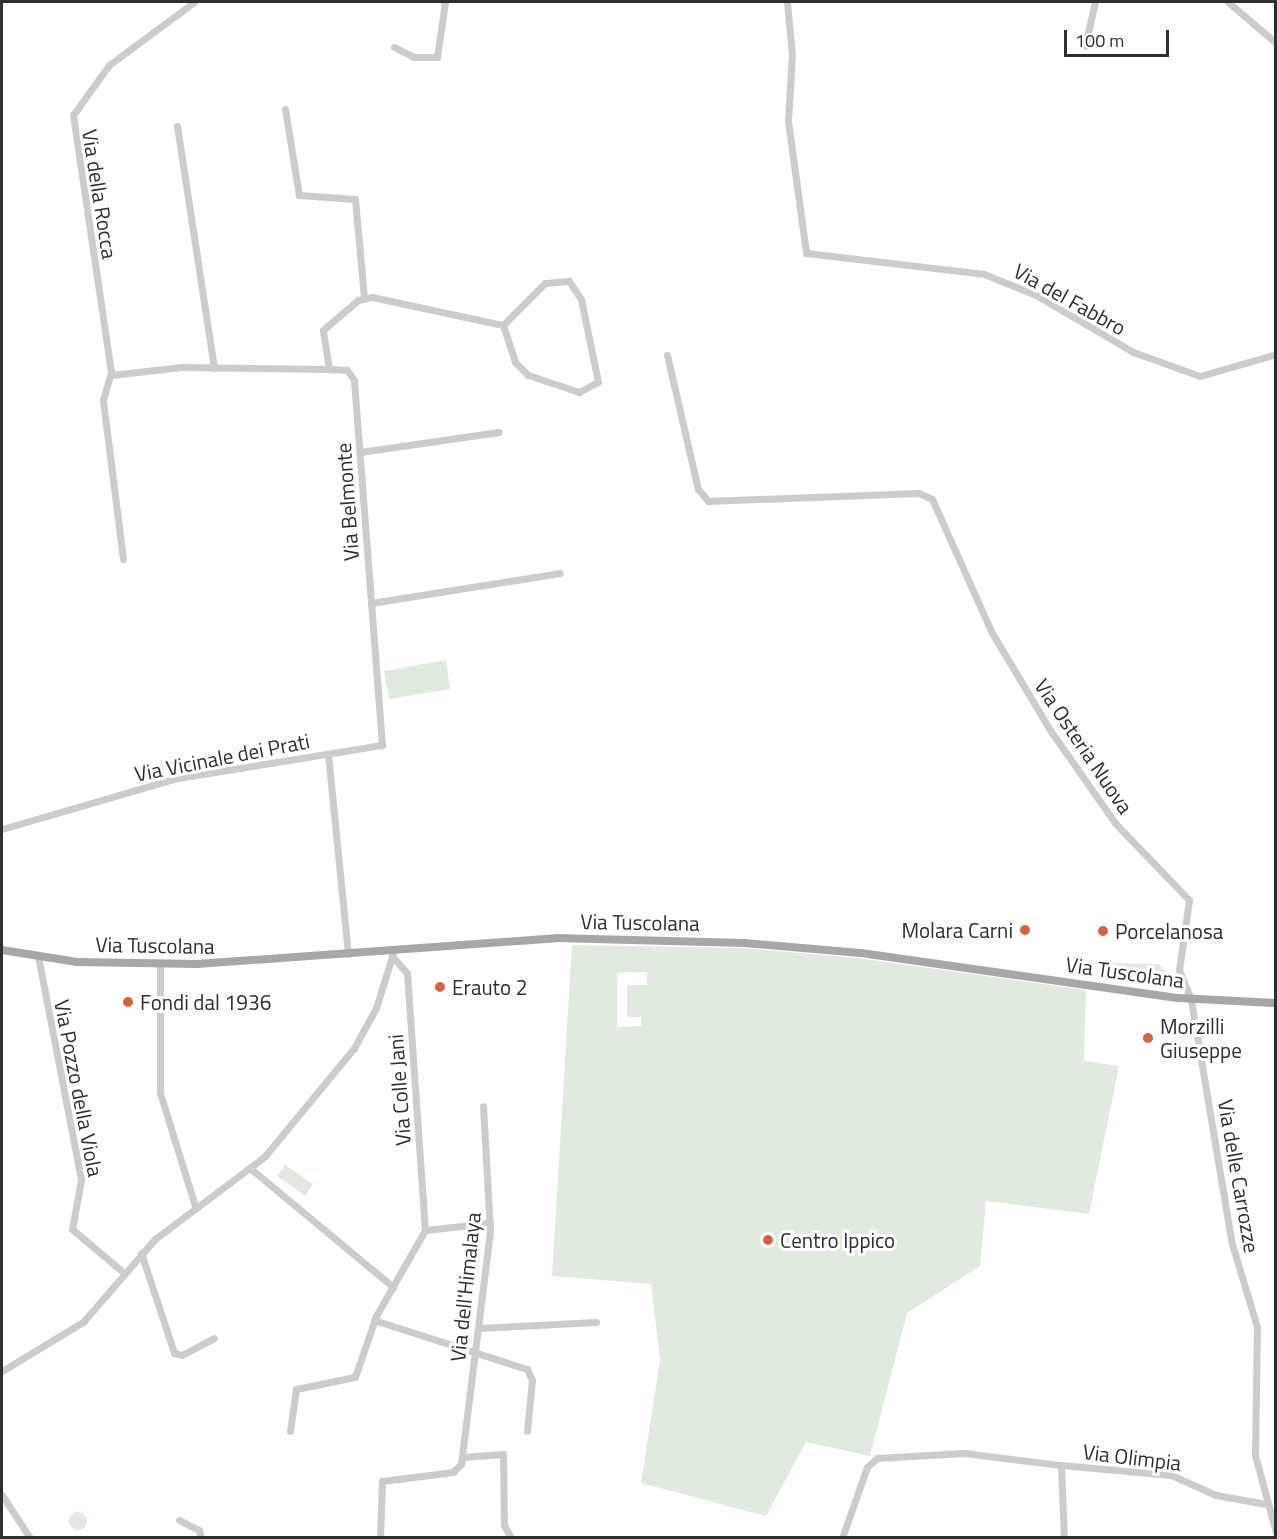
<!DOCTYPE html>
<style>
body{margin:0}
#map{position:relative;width:1277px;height:1539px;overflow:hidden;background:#fff;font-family:"Titillium Web",sans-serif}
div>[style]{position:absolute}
.green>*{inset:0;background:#e1eade}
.round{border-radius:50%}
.minor>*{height:7px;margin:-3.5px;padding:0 3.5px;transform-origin:3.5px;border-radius:3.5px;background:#ccc}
.major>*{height:8px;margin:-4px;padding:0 4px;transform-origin:4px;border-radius:4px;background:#a7a7a7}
.dots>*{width:16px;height:16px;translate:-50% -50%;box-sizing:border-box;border:3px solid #fff;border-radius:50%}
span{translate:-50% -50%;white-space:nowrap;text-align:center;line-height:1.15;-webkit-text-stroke:6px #fff;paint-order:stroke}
.street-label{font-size:21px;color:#2f2f2f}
.poi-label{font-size:21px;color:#2f2f2f}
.right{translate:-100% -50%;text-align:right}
.left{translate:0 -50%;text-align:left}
.frame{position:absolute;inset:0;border:3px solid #2f2f2f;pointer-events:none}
.scale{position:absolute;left:1064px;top:30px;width:105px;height:27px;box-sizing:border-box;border:3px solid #2f2f2f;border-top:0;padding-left:8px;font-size:18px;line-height:21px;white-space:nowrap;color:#2f2f2f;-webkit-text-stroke:4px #fff;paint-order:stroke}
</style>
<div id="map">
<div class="green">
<div style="clip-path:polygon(446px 660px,450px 689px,389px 699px,384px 671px)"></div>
<div style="clip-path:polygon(evenodd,572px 945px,741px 948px,857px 958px,1086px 990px,1084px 1061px,1119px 1066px,1089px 1214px,986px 1201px,980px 1266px,907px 1313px,870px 1456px,806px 1442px,766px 1516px,641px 1483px,660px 1360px,651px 1284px,552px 1276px,572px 945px,647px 972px,647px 985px,627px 985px,627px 1017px,641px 1017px,641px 1026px,617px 1027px,617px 973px,647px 972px)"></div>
<div style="clip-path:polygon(1103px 963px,1159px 964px,1181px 990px,1101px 978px)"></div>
<div style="clip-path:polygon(285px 1165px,313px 1184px,305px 1196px,277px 1176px)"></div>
<div class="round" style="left:69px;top:1512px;width:18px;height:18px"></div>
</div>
<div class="minor">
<div style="left:787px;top:2px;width:53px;rotate:84.6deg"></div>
<div style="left:792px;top:55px;width:66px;rotate:93.5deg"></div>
<div style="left:788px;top:121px;width:133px;rotate:82.2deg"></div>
<div style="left:806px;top:253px;width:179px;rotate:6.7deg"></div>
<div style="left:984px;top:274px;width:56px;rotate:22deg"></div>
<div style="left:1036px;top:295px;width:113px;rotate:30.4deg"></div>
<div style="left:1133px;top:352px;width:71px;rotate:19.7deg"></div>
<div style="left:1200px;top:376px;width:79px;rotate:-16.1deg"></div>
<div style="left:1228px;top:2px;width:63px;rotate:40.5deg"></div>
<div style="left:1085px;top:46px;width:45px;rotate:-77.2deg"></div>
<div style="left:394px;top:47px;width:22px;rotate:27deg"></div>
<div style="left:414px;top:57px;width:23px"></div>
<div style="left:437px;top:57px;width:56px;rotate:-81.7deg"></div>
<div style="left:285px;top:109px;width:87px;rotate:80.8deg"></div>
<div style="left:299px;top:195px;width:56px;rotate:4.1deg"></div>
<div style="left:355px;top:199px;width:98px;rotate:84.8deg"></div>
<div style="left:177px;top:126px;width:245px;rotate:81.3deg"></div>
<div style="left:667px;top:355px;width:138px;rotate:77deg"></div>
<div style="left:698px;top:489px;width:16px;rotate:50deg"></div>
<div style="left:708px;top:501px;width:211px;rotate:-2.2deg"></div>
<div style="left:919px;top:493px;width:14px;rotate:25deg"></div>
<div style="left:932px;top:499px;width:147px;rotate:65.9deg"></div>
<div style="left:992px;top:633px;width:113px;rotate:59.1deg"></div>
<div style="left:1050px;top:730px;width:113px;rotate:55deg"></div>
<div style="left:1115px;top:823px;width:107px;rotate:46.1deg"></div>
<div style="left:1189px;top:900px;width:71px;rotate:98.1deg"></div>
<div style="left:1179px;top:970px;width:32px;rotate:68deg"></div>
<div style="left:1191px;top:1000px;width:247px;rotate:80.5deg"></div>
<div style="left:1232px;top:1244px;width:87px;rotate:73.2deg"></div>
<div style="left:1257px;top:1327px;width:128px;rotate:90.9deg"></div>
<div style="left:1255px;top:1455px;width:81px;rotate:74.9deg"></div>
<div style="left:111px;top:375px;width:71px;rotate:-6.4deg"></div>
<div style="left:182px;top:367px;width:147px;rotate:0.8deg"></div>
<div style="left:360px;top:452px;width:140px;rotate:-8.2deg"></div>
<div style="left:123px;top:559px;width:160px;rotate:-97.2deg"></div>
<div style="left:103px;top:400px;width:29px;rotate:-74deg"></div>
<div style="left:111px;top:372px;width:260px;rotate:-98.4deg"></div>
<div style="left:73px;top:115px;width:62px;rotate:-54.2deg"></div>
<div style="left:109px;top:65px;width:106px;rotate:-36.5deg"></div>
<div style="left:371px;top:603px;width:191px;rotate:-9deg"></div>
<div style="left:328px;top:754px;width:201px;rotate:84.3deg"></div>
<div style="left:2px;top:829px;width:183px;rotate:-16.2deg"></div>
<div style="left:178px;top:778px;width:207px;rotate:-9.2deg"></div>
<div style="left:382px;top:745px;width:366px;rotate:-94.4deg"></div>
<div style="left:354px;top:380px;width:12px;rotate:-125deg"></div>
<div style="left:347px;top:370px;width:18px;rotate:-177deg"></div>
<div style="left:329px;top:369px;width:39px;rotate:-99deg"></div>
<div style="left:323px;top:330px;width:46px;rotate:-40.6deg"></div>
<div style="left:358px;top:300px;width:14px;rotate:-12deg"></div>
<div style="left:372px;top:297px;width:134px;rotate:12.1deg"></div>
<div style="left:503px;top:325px;width:39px;rotate:72deg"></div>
<div style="left:515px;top:362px;width:18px;rotate:45deg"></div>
<div style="left:528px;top:375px;width:54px;rotate:18.4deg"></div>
<div style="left:579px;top:392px;width:21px;rotate:-28deg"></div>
<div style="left:598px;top:382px;width:85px;rotate:-101.6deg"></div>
<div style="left:581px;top:299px;width:22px;rotate:-124deg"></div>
<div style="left:569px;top:281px;width:24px;rotate:175deg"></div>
<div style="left:545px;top:283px;width:59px;rotate:135deg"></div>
<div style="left:38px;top:956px;width:228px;rotate:79.1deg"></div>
<div style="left:81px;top:1180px;width:50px;rotate:100.4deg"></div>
<div style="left:72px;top:1229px;width:68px;rotate:40.2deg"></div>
<div style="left:392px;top:956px;width:23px;rotate:49deg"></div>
<div style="left:407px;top:973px;width:258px;rotate:86deg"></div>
<div style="left:160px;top:964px;width:129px;rotate:90deg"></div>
<div style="left:160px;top:1093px;width:121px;rotate:72.8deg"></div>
<div style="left:251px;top:1169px;width:185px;rotate:39.7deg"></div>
<div style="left:141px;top:1253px;width:105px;rotate:71.7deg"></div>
<div style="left:174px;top:1353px;width:8px;rotate:14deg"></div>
<div style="left:182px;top:1355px;width:36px;rotate:-28deg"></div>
<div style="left:374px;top:1320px;width:161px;rotate:17.8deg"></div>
<div style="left:527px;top:1369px;width:12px;rotate:66deg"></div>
<div style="left:532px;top:1380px;width:51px;rotate:95.6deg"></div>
<div style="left:478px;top:1328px;width:118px;rotate:-2.9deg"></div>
<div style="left:2px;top:1371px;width:95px;rotate:-31.2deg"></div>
<div style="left:83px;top:1322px;width:110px;rotate:-49.1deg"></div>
<div style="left:155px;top:1239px;width:138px;rotate:-37deg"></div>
<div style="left:265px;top:1156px;width:140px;rotate:-50.5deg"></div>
<div style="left:354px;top:1048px;width:46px;rotate:-61.2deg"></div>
<div style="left:376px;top:1008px;width:61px;rotate:-72.8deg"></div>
<div style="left:290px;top:1431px;width:42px;rotate:-81.9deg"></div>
<div style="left:296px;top:1389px;width:60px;rotate:-11.5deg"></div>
<div style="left:355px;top:1377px;width:65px;rotate:-71deg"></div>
<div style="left:376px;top:1316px;width:99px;rotate:-60.3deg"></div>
<div style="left:425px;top:1230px;width:65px;rotate:-6.1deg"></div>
<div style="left:462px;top:1457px;width:41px;rotate:-4.2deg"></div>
<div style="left:503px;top:1454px;width:71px;rotate:89.2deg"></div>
<div style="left:504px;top:1525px;width:15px;rotate:62deg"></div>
<div style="left:2px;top:1495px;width:51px;rotate:56.9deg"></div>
<div style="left:179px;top:1520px;width:22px;rotate:27deg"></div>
<div style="left:199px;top:1530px;width:8px;rotate:76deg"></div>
<div style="left:380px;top:1538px;width:57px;rotate:-88deg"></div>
<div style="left:382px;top:1481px;width:72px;rotate:-7.2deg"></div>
<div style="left:453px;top:1472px;width:11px;rotate:-45deg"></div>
<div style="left:461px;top:1464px;width:235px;rotate:-82.9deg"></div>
<div style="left:490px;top:1231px;width:125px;rotate:-93.2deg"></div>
<div style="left:842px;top:1538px;width:75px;rotate:-70.6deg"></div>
<div style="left:867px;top:1467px;width:13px;rotate:-42deg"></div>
<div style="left:877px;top:1458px;width:87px;rotate:-3.3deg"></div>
<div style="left:964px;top:1453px;width:98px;rotate:7.1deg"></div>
<div style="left:1064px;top:1538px;width:73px;rotate:-92.4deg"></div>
<div style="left:1061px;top:1465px;width:110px;rotate:5.2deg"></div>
<div style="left:1171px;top:1475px;width:49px;rotate:24deg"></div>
<div style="left:1216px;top:1495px;width:51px;rotate:10.2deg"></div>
</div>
<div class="major">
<div style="left:2px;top:950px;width:76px;rotate:9.1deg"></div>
<div style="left:77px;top:962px;width:120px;rotate:1deg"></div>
<div style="left:197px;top:964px;width:360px;rotate:-4.1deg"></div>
<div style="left:556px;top:938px;width:188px;rotate:1.5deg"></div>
<div style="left:744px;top:943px;width:117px;rotate:4.9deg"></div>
<div style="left:861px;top:953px;width:321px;rotate:8.1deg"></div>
<div style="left:1179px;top:998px;width:97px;rotate:3deg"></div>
</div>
<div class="dots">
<div style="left:1025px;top:930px;background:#d36443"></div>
<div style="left:1103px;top:931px;background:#d36443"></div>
<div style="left:440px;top:987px;background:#d36443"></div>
<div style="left:128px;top:1002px;background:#d36443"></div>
<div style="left:1148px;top:1038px;background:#d36443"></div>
<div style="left:768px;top:1240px;background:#d36443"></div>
</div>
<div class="street-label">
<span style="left:100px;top:194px;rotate:81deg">Via della Rocca</span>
<span style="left:1070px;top:299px;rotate:29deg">Via del Fabbro</span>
<span style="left:347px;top:502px;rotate:-94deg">Via Belmonte</span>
<span style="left:1084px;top:746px;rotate:56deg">Via Osteria Nuova</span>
<span style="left:222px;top:757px;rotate:-11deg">Via Vicinale dei Prati</span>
<span style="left:640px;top:922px;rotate:1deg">Via Tuscolana</span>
<span style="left:155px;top:945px;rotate:1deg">Via Tuscolana</span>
<span style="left:1125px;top:972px;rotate:8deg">Via Tuscolana</span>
<span style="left:79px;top:1088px;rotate:79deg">Via Pozzo della Viola</span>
<span style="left:399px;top:1090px;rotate:-94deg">Via Colle Jani</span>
<span style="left:1239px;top:1176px;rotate:80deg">Via delle Carrozze</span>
<span style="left:465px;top:1287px;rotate:-84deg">Via dell'Himalaya</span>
<span style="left:1132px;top:1457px;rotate:7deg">Via Olimpia</span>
</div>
<div class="poi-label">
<span class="right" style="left:1013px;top:930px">Molara Carni</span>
<span class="left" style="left:1115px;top:931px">Porcelanosa</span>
<span class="left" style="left:452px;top:987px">Erauto 2</span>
<span class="left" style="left:140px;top:1002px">Fondi dal 1936</span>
<span class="left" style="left:1160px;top:1038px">Morzilli<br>Giuseppe</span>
<span class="left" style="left:780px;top:1240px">Centro Ippico</span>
</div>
<div class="frame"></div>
<div class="scale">100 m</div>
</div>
